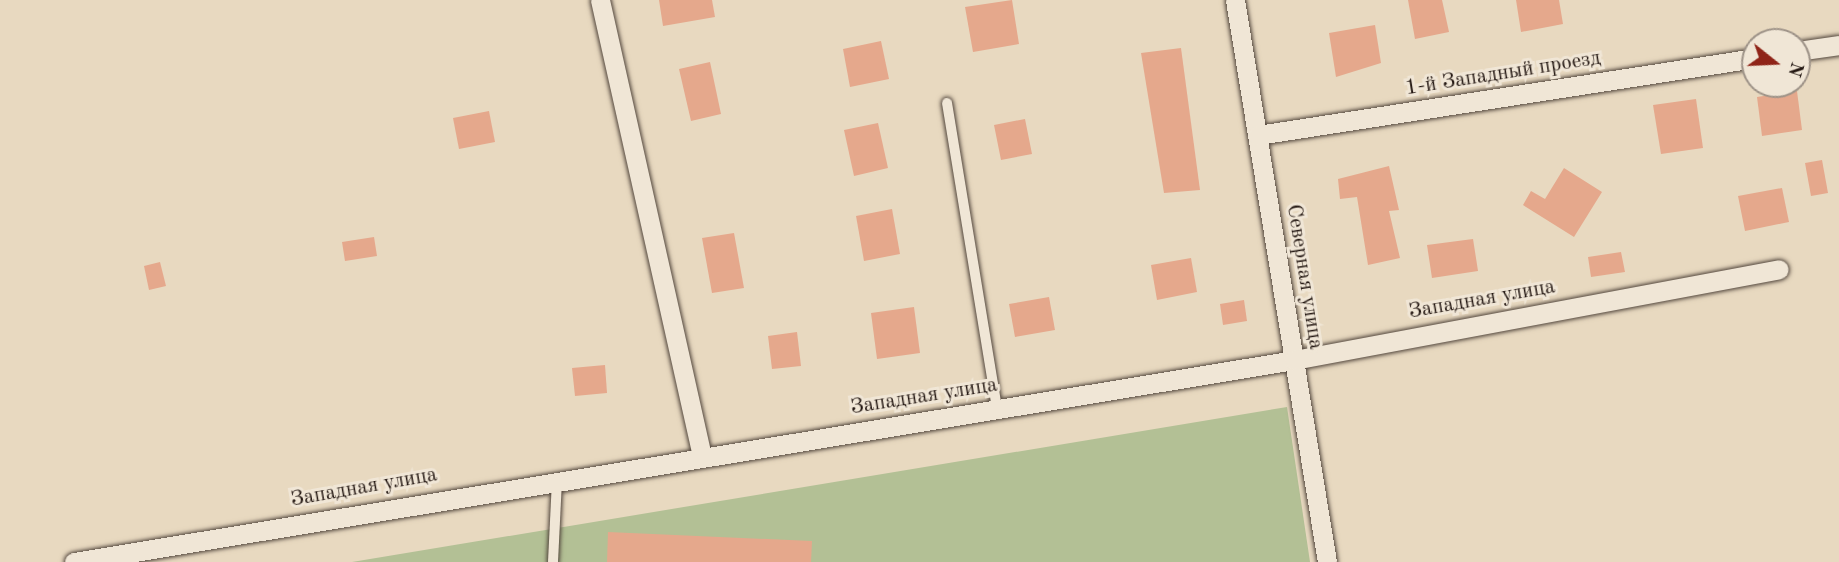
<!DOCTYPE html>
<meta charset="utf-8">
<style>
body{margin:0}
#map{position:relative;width:1839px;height:562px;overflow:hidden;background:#e8d9c0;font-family:"Old Standard TT",serif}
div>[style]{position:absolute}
.green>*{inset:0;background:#b3c095}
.building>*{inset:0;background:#e5a88c}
.roads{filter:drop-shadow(0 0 2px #54483e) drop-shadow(0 0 2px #54483e)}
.lane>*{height:10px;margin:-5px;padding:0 5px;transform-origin:5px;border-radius:5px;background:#f0e6d6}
.street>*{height:19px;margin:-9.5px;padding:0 9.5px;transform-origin:9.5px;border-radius:9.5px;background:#f0e6d6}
span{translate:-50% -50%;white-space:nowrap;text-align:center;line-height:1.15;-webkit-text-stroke:6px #f0e6d6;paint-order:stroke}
.street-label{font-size:21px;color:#231712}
.north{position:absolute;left:1741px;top:28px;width:70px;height:70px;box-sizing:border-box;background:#f0e6d6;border:2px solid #9e9388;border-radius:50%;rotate:108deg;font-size:19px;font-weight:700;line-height:28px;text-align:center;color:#231712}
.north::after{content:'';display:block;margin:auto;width:24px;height:32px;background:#8f2418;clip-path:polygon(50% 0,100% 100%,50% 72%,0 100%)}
</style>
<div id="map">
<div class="green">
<div style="clip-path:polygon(1287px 407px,1310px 562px,352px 562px)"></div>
</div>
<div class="building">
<div style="clip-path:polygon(659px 0,712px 0,715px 17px,663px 26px)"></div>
<div style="clip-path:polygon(1012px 0,1019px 44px,973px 52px,965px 7px)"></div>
<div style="clip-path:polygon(1408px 0,1442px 0,1449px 32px,1415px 39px)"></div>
<div style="clip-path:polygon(1516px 0,1559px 0,1563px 24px,1521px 32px)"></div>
<div style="clip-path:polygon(1375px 25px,1381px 63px,1336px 77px,1329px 33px)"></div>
<div style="clip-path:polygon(881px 41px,889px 79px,850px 87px,843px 49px)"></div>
<div style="clip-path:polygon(1181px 48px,1200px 190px,1164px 193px,1141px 53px)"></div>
<div style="clip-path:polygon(710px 62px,721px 114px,691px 121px,679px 69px)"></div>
<div style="clip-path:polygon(1797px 91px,1802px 130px,1762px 136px,1757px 97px)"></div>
<div style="clip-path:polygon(1696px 99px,1703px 148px,1661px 154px,1653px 105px)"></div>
<div style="clip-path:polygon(489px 111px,495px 142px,459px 149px,453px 118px)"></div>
<div style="clip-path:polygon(1025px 119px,1032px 154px,1001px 160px,994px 125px)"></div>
<div style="clip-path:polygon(878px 123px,888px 168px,854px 176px,844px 130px)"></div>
<div style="clip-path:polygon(1822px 160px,1828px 193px,1811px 196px,1805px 163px)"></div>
<div style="clip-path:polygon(1389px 166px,1399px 210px,1389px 211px,1400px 258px,1368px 265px,1357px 197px,1340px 199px,1338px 179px)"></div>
<div style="clip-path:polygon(1564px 168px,1602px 192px,1574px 237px,1523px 205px,1531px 191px,1545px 199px)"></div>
<div style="clip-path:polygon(1782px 188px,1789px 222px,1745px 231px,1738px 196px)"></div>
<div style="clip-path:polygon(892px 209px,900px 254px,864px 261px,856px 216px)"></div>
<div style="clip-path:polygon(734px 233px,744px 288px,712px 293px,702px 238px)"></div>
<div style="clip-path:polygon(374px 237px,377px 256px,345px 261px,342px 242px)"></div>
<div style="clip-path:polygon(1473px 239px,1478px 271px,1432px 278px,1427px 245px)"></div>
<div style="clip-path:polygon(1621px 252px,1625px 272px,1591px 277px,1588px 257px)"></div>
<div style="clip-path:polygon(1191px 258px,1197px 292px,1157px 300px,1151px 265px)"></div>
<div style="clip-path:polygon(160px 262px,166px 286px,149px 290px,144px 266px)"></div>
<div style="clip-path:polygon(1049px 297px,1055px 330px,1015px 337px,1009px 304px)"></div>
<div style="clip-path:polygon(1244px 300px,1247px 321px,1223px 325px,1220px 304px)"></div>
<div style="clip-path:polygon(914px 307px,920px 353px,877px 359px,871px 313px)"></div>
<div style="clip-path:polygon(797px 332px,801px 366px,772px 369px,768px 336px)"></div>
<div style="clip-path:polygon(605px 365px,607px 393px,575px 396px,572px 368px)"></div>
<div style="clip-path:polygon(608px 532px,812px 541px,811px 562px,607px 562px)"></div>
</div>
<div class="roads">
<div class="lane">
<div style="left:947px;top:103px;width:309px;rotate:80.7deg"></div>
<div style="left:553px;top:562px;width:81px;rotate:-87.2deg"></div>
</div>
<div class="street">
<div style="left:600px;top:0;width:466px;rotate:77.4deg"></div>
<div style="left:1235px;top:0;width:569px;rotate:80.7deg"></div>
<div style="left:1797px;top:51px;width:42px;rotate:-8.1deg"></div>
<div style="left:1258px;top:135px;width:503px;rotate:-8.81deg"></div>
<div style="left:74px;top:562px;width:1237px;rotate:-9.4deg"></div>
<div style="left:1294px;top:360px;width:493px;rotate:-10.6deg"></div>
</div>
</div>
<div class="street-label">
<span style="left:1503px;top:74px;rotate:-9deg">1-й Западный проезд</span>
<span style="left:1304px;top:277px;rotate:81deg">Северная улица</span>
<span style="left:1482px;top:300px;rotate:-10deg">Западная улица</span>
<span style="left:924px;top:397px;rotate:-9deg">Западная улица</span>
<span style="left:364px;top:488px;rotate:-10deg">Западная улица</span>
</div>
<div class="north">N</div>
</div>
